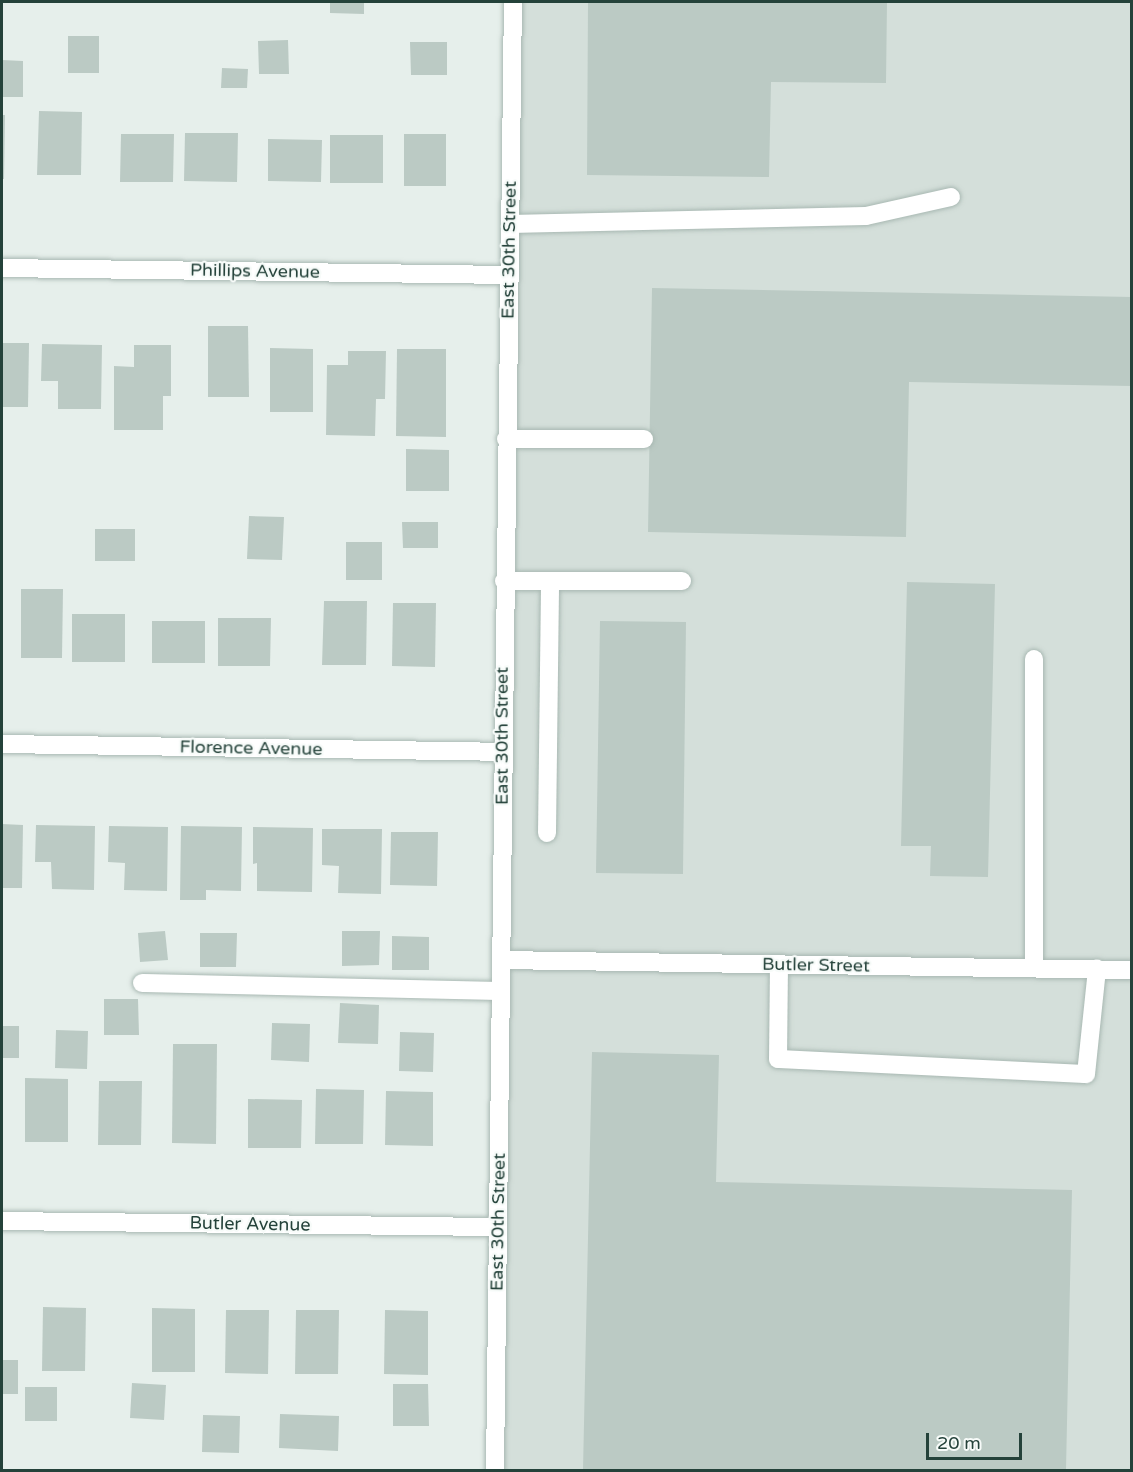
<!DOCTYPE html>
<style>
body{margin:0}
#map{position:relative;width:1133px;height:1472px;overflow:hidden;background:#e6efeb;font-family:"Varela Round",sans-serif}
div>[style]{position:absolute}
.built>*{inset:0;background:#d4dfda}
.building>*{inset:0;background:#bbcac4}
.roads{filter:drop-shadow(0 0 2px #a8b8b2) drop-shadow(0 0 2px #a8b8b2)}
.service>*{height:18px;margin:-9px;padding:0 9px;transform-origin:9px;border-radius:9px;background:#fff}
.minor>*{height:18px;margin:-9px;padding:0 9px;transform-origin:9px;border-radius:9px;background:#fff}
span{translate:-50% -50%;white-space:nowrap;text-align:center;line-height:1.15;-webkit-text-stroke:4.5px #f7fbf9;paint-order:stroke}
.street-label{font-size:18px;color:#24423a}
.frame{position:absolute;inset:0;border:3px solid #24423a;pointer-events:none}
.scale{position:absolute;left:926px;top:1433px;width:96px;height:27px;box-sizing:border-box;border:3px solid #24423a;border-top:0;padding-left:8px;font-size:18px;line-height:21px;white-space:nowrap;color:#24423a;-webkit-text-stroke:4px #f7fbf9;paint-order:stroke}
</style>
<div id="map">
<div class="built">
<div style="clip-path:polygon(509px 2px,1131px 2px,1131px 1470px,487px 1470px)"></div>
</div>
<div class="building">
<div style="clip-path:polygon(330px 2px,364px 2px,364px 14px,330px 13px)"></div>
<div style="clip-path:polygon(588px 2px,887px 2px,886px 83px,771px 82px,769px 177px,587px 175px)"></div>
<div style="clip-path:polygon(68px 36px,99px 36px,99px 73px,68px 73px)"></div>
<div style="clip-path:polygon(288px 40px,289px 74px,259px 74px,258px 41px)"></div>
<div style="clip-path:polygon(410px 42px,447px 42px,447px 75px,411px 75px)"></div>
<div style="clip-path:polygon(2px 60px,23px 61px,23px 97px,2px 97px)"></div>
<div style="clip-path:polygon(222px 68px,248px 69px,247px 88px,221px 88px)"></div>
<div style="clip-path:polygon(39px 111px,82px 112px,81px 175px,37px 175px)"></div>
<div style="clip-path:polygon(2px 115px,5px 115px,4px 179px,2px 179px)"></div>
<div style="clip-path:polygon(185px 133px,238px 133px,237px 182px,184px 181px)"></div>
<div style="clip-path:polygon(121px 134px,174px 134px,173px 182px,120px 182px)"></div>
<div style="clip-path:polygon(404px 134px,446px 134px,446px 186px,404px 186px)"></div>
<div style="clip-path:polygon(330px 135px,383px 135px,383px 183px,330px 183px)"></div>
<div style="clip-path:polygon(268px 139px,322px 140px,321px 182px,268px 181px)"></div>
<div style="clip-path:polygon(652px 288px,1132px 297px,1132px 386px,909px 382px,906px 537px,648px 532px)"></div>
<div style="clip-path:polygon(208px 326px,248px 326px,249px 397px,208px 397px)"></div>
<div style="clip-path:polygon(2px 343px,29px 343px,28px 407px,2px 407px)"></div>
<div style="clip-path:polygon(42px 344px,102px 345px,101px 409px,58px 409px,58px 381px,41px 381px)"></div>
<div style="clip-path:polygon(134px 345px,171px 345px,171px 396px,163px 396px,163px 430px,114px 430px,114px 366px,134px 367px)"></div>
<div style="clip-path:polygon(270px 348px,313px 349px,313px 412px,270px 412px)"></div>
<div style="clip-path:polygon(397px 349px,446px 349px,446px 437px,396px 436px)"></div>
<div style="clip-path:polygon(348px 351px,386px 351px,385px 399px,376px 399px,375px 436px,326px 435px,327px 365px,348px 365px)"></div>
<div style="clip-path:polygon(406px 449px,449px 450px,449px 491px,406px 491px)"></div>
<div style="clip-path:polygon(249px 516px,284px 517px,282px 560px,247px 559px)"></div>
<div style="clip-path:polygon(402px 522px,438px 522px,438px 548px,403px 548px)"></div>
<div style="clip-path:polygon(95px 529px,135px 529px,135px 561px,95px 561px)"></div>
<div style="clip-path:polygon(346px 542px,382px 542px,382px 580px,346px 580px)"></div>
<div style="clip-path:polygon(907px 582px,995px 584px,988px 877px,930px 876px,931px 846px,901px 846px)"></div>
<div style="clip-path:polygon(21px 589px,63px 589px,62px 658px,21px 658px)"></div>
<div style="clip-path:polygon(324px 601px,367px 601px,366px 665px,322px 665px)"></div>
<div style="clip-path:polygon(393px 603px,436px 603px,435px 667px,392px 666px)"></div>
<div style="clip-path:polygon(72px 614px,125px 614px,125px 662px,72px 662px)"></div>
<div style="clip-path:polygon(218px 618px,271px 618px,270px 666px,218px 666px)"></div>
<div style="clip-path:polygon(152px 621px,205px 621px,205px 663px,152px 663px)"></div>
<div style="clip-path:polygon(600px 621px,686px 622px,683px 874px,596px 873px)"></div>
<div style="clip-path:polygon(2px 824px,23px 825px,22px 888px,2px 888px)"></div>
<div style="clip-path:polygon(36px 825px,95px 826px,94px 890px,52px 889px,51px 862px,35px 862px)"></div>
<div style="clip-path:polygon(109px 826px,168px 827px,167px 891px,124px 890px,125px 863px,108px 862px)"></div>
<div style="clip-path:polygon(181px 826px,242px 827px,241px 891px,206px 890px,206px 900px,180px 900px)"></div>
<div style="clip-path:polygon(253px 827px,313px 828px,312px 892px,257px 891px,257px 863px,253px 864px)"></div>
<div style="clip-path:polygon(322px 829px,382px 829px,381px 894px,338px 893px,339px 866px,322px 865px)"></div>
<div style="clip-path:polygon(391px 832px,438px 832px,437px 886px,390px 885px)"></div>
<div style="clip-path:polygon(165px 931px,168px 960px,140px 962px,138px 933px)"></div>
<div style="clip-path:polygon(342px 931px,380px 931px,379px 965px,342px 966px)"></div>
<div style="clip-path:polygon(200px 933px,237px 933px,236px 967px,200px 967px)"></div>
<div style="clip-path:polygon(392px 936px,429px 937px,429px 970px,392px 970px)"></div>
<div style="clip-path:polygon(104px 999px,138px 999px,139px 1035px,104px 1035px)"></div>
<div style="clip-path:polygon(340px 1003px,379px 1005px,378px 1044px,338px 1043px)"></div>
<div style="clip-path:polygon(272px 1023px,310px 1024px,309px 1062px,271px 1060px)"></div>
<div style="clip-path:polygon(2px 1026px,19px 1026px,19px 1058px,2px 1058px)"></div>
<div style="clip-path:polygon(56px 1030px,88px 1031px,87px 1069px,55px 1068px)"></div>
<div style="clip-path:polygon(400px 1032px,434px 1033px,433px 1072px,399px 1071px)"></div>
<div style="clip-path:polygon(173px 1044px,217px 1044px,216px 1144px,172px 1143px)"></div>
<div style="clip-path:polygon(592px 1052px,719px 1055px,716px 1182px,1072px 1190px,1066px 1470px,583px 1470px)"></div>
<div style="clip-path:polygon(25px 1078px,68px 1079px,68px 1142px,25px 1142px)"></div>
<div style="clip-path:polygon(99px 1081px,142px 1081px,141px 1145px,98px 1145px)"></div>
<div style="clip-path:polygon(316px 1089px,364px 1090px,363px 1144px,315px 1144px)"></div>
<div style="clip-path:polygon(386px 1091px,433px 1092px,433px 1146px,385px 1145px)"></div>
<div style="clip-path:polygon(248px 1099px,302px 1100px,301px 1148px,248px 1148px)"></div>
<div style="clip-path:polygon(43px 1307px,86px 1308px,85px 1371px,42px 1371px)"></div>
<div style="clip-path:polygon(152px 1308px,195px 1309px,195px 1372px,152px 1372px)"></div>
<div style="clip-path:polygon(226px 1310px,269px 1310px,268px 1374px,225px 1373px)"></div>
<div style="clip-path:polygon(296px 1310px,339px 1310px,338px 1374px,295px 1374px)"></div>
<div style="clip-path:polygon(385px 1310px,428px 1311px,428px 1375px,384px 1374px)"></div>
<div style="clip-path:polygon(2px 1360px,18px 1360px,18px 1394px,2px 1394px)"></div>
<div style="clip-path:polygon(132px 1383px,166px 1385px,164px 1420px,130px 1418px)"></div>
<div style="clip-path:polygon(393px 1384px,428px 1384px,429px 1426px,393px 1426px)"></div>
<div style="clip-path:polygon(25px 1387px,57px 1387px,57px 1421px,25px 1421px)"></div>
<div style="clip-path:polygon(280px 1414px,339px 1416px,338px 1451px,279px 1448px)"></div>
<div style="clip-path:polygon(203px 1415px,240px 1416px,239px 1453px,202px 1452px)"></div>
</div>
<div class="roads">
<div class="service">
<div style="left:510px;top:224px;width:356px;rotate:-1.3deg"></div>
<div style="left:866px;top:216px;width:87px;rotate:-12.6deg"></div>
<div style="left:506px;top:439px;width:138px"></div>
<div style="left:504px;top:581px;width:178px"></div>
<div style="left:547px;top:833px;width:252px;rotate:-89.3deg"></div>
<div style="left:779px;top:964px;width:95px;rotate:90.6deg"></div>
<div style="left:778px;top:1059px;width:308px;rotate:2.8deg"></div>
<div style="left:1086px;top:1074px;width:106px;rotate:-84deg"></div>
<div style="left:1034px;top:968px;width:309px;rotate:-90deg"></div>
<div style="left:142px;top:983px;width:359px;rotate:1.3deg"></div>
</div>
<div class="minor">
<div style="left:2px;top:268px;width:506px;rotate:0.79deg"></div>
<div style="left:2px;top:744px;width:499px;rotate:0.9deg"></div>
<div style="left:501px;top:960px;width:631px;rotate:0.91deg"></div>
<div style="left:2px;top:1221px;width:496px;rotate:0.7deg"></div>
<div style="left:495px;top:1470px;width:1468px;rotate:-89.3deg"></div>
</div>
</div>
<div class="street-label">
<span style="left:509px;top:250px;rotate:-89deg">East 30th Street</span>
<span style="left:255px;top:271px;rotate:1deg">Phillips Avenue</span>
<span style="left:502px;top:736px;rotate:-90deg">East 30th Street</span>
<span style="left:251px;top:748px;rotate:1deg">Florence Avenue</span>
<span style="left:816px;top:965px;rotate:1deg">Butler Street</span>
<span style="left:498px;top:1222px;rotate:-89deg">East 30th Street</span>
<span style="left:250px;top:1224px;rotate:1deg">Butler Avenue</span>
</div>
<div class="frame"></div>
<div class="scale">20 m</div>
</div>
